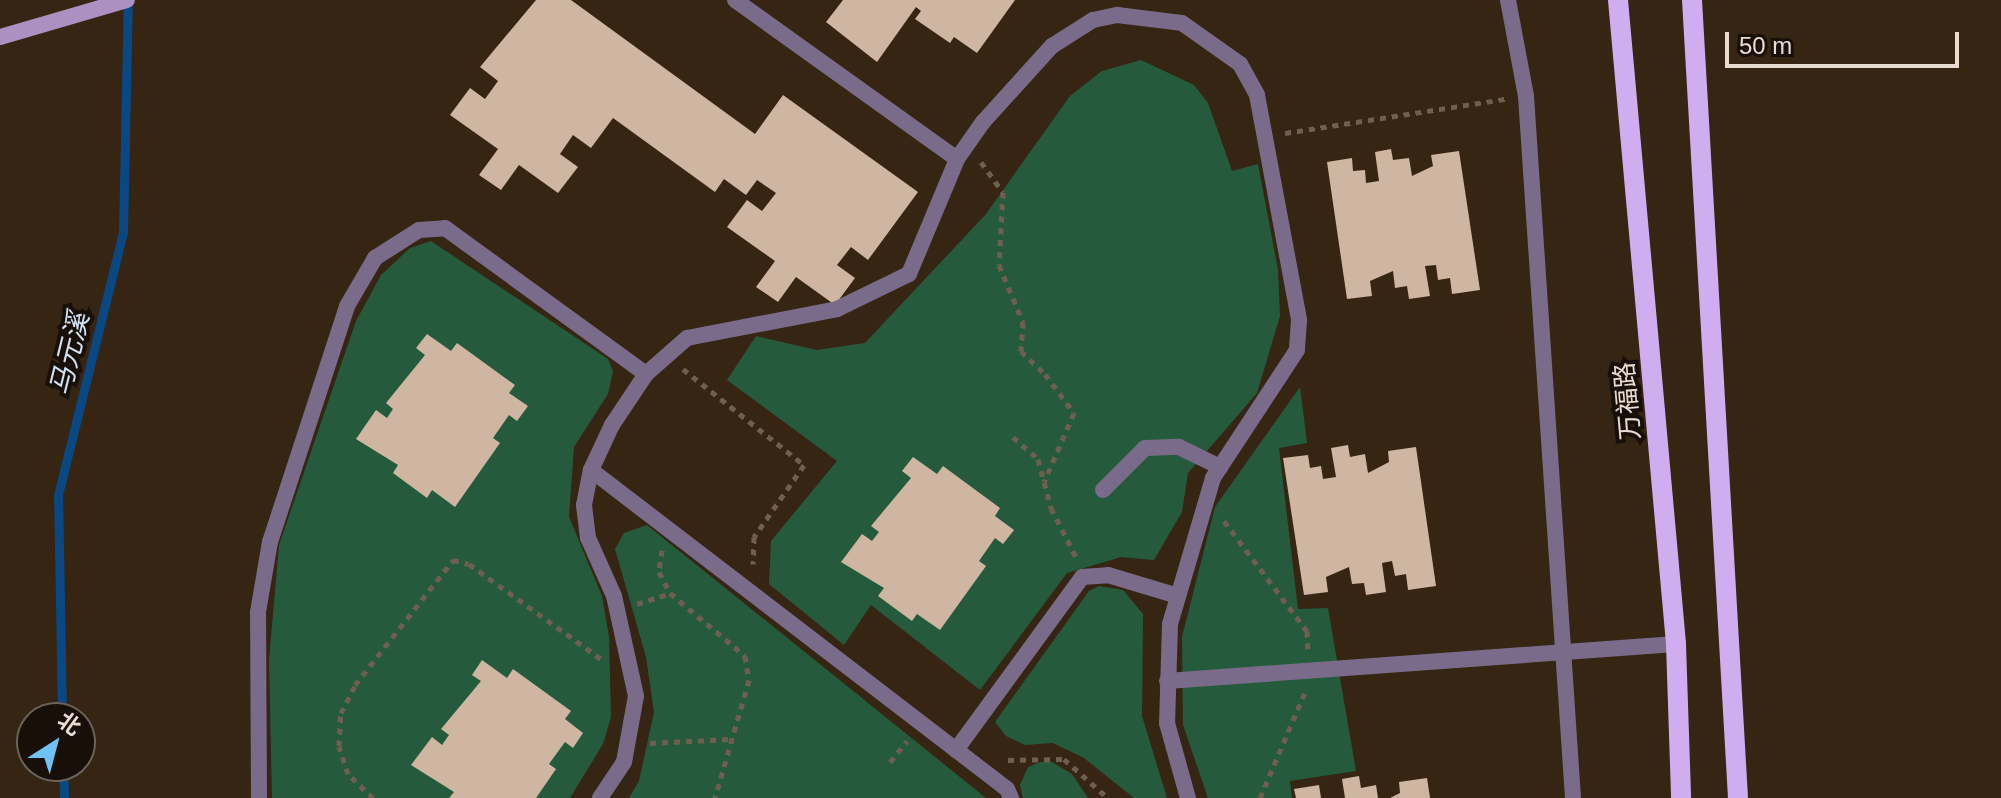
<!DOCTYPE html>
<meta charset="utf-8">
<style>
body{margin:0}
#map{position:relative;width:2001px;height:798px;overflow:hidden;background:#362513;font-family:Helvetica,"Noto Sans SC",sans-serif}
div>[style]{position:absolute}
.green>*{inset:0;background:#255b3c}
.stream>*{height:9px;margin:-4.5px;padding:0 4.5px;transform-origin:4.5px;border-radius:4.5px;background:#094883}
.building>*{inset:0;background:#cfb6a2}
.path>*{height:5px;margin-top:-2.5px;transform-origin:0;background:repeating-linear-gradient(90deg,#6e5f4f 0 6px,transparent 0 12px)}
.lane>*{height:16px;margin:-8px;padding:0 8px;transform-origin:8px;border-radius:8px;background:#7b6b8a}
.street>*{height:16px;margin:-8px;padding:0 8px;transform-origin:8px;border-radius:8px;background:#7b6b8a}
.secondary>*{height:16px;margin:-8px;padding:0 8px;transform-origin:8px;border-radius:8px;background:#ab90c2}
.primary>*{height:20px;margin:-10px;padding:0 10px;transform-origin:10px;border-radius:10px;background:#cfadee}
span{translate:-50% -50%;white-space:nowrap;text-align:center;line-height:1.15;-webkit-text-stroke:8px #181008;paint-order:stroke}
.street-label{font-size:26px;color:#e8dcd1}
.water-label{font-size:28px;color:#d2e1f3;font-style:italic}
.north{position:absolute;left:16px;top:702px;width:80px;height:80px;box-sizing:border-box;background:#181008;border:2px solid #6b6258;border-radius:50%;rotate:36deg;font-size:22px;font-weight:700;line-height:32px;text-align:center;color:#e8dcd1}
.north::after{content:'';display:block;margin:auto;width:28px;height:36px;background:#70c2f4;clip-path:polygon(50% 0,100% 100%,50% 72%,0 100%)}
.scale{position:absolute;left:1725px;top:32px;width:234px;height:36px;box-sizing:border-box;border:4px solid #e8dcd1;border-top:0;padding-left:10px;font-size:24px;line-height:28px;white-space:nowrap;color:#e8dcd1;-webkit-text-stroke:6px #181008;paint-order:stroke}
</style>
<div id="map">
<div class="green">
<div style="clip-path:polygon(1141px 60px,1194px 85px,1208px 103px,1232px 171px,1258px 164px,1278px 270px,1280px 316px,1257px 393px,1188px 473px,1182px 512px,1154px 560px,1121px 557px,1067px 573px,980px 690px,871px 605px,844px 645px,769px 584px,771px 541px,837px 461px,727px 380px,756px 336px,817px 350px,865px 343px,986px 214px,1070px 96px,1102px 71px)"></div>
<div style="clip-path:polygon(431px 241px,608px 359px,613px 371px,608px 394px,574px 447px,569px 517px,602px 596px,609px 637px,611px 717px,603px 744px,570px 798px,272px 798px,269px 660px,279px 545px,356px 321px,381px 275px,410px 248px)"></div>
<div style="clip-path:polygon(1300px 387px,1307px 443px,1279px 448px,1298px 609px,1328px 608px,1356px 771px,1290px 781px,1292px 798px,1208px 798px,1183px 725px,1182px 637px,1215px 507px)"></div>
<div style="clip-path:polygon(647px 525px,986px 798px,629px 798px,639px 781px,654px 712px,646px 657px,615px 549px,624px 533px)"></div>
<div style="clip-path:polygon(1099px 586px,1123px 590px,1143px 614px,1142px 716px,1167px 798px,1134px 798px,1084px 758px,1053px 743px,1025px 745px,1006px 736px,995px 722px,1089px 591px)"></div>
<div style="clip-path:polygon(1040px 762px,1052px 762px,1072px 774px,1088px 798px,1023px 798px,1020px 785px,1028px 767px)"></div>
</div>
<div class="stream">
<div style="left:62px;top:718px;width:223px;rotate:-91deg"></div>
<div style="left:58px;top:495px;width:271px;rotate:-76.1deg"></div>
<div style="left:123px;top:232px;width:232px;rotate:-88.8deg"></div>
<div style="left:63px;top:766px;width:32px;rotate:88deg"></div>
</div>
<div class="building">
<div style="clip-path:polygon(536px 0,571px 0,755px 134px,783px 95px,918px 192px,868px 260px,851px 247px,837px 265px,855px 278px,835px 305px,796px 277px,778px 302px,756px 287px,775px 261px,727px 227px,747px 200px,762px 211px,776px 193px,757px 180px,746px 195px,724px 179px,715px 192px,613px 118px,591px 148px,573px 135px,560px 154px,578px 167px,558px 193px,519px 165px,501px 190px,479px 175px,498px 149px,450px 115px,470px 88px,485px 99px,498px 81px,480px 67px)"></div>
<div style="clip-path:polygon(843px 0,1015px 0,977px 53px,954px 37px,950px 43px,915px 19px,921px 11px,916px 7px,877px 62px,826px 22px)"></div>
<div style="clip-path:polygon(1391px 149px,1393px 160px,1409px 158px,1412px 176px,1433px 166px,1431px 155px,1459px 151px,1480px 290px,1452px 294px,1450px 278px,1438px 280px,1436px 265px,1425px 266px,1430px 296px,1409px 299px,1407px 286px,1395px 288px,1393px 271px,1370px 281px,1372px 296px,1347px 299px,1327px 162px,1352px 158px,1353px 171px,1365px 170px,1366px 183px,1379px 181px,1375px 152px)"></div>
<div style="clip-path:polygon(427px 334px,451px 351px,457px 343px,515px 385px,509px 393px,528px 406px,517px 421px,509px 415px,493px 438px,500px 443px,455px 507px,432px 490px,427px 498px,393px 473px,398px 465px,356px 439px,376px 410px,387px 418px,393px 409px,386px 403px,425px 355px,416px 348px)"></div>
<div style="clip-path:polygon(1348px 445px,1350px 457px,1365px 454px,1368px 473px,1389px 462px,1388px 451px,1416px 447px,1436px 586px,1408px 590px,1406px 574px,1395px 576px,1392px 561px,1382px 563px,1386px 592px,1366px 595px,1364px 583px,1352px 584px,1349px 567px,1326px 577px,1328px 592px,1304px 595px,1283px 458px,1308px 455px,1310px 468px,1321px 466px,1323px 479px,1336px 477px,1331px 448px)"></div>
<div style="clip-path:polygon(913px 457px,937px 474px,943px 466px,1000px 508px,995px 516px,1014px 530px,1003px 544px,995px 538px,979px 561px,986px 566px,940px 630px,917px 614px,912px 621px,878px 596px,884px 588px,841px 562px,862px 534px,872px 541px,879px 532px,871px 526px,911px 478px,902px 471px)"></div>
<div style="clip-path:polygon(482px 660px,507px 678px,513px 669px,571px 711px,565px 719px,583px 733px,573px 748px,565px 742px,549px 764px,556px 769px,536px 798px,449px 798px,454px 792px,411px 765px,432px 737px,442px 745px,449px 735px,441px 729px,481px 681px,472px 675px)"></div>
<div style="clip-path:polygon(1359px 776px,1361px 788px,1376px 785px,1378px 798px,1345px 798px,1342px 779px)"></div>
<div style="clip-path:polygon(1427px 778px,1430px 798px,1390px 798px,1400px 793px,1399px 782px)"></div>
<div style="clip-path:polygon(1319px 785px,1321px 798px,1296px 798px,1294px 789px)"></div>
</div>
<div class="path">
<div style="left:1285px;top:133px;width:223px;rotate:-8.8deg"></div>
<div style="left:981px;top:162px;width:37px;rotate:54deg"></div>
<div style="left:1003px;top:192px;width:73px;rotate:93.1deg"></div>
<div style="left:999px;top:265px;width:62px;rotate:67.2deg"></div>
<div style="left:1023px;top:322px;width:29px;rotate:94deg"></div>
<div style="left:1021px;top:351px;width:33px;rotate:44deg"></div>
<div style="left:1045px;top:374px;width:49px;rotate:53.4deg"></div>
<div style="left:1074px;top:413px;width:75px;rotate:113.5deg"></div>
<div style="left:683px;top:369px;width:154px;rotate:38.4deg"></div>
<div style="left:804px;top:465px;width:88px;rotate:124.8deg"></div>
<div style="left:754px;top:537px;width:27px;rotate:92deg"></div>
<div style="left:1013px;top:437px;width:33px;rotate:41deg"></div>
<div style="left:1038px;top:459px;width:51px;rotate:75.1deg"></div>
<div style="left:1051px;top:508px;width:55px;rotate:63deg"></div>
<div style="left:1224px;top:521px;width:138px;rotate:53deg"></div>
<div style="left:1307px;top:631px;width:20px;rotate:87deg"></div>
<div style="left:662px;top:550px;width:22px;rotate:98deg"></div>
<div style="left:659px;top:572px;width:24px;rotate:62deg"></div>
<div style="left:670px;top:593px;width:98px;rotate:40deg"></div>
<div style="left:745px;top:656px;width:24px;rotate:81deg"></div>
<div style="left:749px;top:680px;width:123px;rotate:106.1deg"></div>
<div style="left:637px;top:604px;width:35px;rotate:-18deg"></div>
<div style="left:650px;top:743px;width:81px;rotate:-2.8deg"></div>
<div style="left:1008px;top:760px;width:56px;rotate:-1deg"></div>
<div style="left:1064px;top:759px;width:59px;rotate:41.6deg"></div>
<div style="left:890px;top:762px;width:27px;rotate:-51deg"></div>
<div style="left:373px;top:798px;width:35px;rotate:-136deg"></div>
<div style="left:348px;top:774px;width:29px;rotate:-108deg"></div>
<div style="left:339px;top:746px;width:33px;rotate:-87deg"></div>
<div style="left:341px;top:713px;width:31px;rotate:-63deg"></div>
<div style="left:355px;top:685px;width:159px;rotate:-51.9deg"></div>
<div style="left:453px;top:560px;width:16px;rotate:14deg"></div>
<div style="left:469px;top:564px;width:166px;rotate:35.7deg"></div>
<div style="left:1260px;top:798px;width:115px;rotate:-67deg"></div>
</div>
<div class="lane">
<div style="left:1508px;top:0;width:98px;rotate:79.4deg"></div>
<div style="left:1526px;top:96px;width:704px;rotate:86.17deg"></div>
<div style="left:591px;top:470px;width:524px;rotate:37.48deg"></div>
<div style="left:1007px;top:789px;width:10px;rotate:66deg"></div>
<div style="left:1103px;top:490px;width:59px;rotate:-45deg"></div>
<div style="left:1145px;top:448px;width:34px;rotate:-2deg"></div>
<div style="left:1179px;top:447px;width:46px;rotate:26deg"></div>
<div style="left:1167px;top:681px;width:510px;rotate:-4.16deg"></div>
<div style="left:956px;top:750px;width:214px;rotate:-53.9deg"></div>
<div style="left:1082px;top:577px;width:26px;rotate:-4deg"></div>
<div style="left:1108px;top:575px;width:73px;rotate:16.7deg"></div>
<div style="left:259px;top:798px;width:186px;rotate:-90.3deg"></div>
<div style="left:258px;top:612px;width:71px;rotate:-80.3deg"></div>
<div style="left:270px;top:542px;width:248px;rotate:-71.9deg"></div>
<div style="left:347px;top:306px;width:56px;rotate:-59.7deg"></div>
<div style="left:375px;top:258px;width:52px;rotate:-32.5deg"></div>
<div style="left:419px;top:230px;width:26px;rotate:-4deg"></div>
<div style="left:445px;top:228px;width:248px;rotate:36deg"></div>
</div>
<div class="street">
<div style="left:735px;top:0;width:273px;rotate:35.6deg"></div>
<div style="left:600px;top:798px;width:43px;rotate:-56.3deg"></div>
<div style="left:624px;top:762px;width:67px;rotate:-79.7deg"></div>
<div style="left:636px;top:696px;width:102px;rotate:-102.4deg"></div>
<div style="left:614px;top:596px;width:64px;rotate:-114.1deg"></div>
<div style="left:588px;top:538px;width:33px;rotate:-97deg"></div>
<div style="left:584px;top:505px;width:36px;rotate:-79deg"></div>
<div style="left:591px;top:470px;width:50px;rotate:-65deg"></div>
<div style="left:612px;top:425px;width:61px;rotate:-56.3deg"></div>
<div style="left:646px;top:374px;width:55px;rotate:-41.3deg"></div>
<div style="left:687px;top:338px;width:153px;rotate:-10.9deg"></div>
<div style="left:837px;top:309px;width:80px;rotate:-25.9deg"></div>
<div style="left:909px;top:274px;width:125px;rotate:-67.3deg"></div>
<div style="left:957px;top:159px;width:45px;rotate:-54.9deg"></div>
<div style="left:983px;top:122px;width:103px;rotate:-47.8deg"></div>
<div style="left:1052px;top:46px;width:49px;rotate:-32.4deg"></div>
<div style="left:1093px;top:20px;width:25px;rotate:-12deg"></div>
<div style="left:1117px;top:15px;width:65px;rotate:7deg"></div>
<div style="left:1182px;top:23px;width:71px;rotate:35.3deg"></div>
<div style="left:1240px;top:64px;width:35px;rotate:61deg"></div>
<div style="left:1257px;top:95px;width:229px;rotate:79.4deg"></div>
<div style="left:1299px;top:320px;width:30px;rotate:94deg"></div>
<div style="left:1297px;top:350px;width:153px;rotate:123.3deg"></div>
<div style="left:1213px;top:478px;width:152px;rotate:106.4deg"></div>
<div style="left:1170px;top:624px;width:99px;rotate:91.7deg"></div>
<div style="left:1167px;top:723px;width:78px;rotate:74.4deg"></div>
</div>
<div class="secondary">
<div style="left:0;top:37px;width:132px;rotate:-16.2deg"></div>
</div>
<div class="primary">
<div style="left:1618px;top:0;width:647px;rotate:84.85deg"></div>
<div style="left:1676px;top:644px;width:154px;rotate:88.1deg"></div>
<div style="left:1692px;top:0;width:799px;rotate:86.7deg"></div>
</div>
<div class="street-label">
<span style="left:1628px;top:401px;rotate:-95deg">万福路</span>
</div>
<div class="water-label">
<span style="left:70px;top:354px;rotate:-76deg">马元溪</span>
</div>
<div class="north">北</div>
<div class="scale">50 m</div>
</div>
